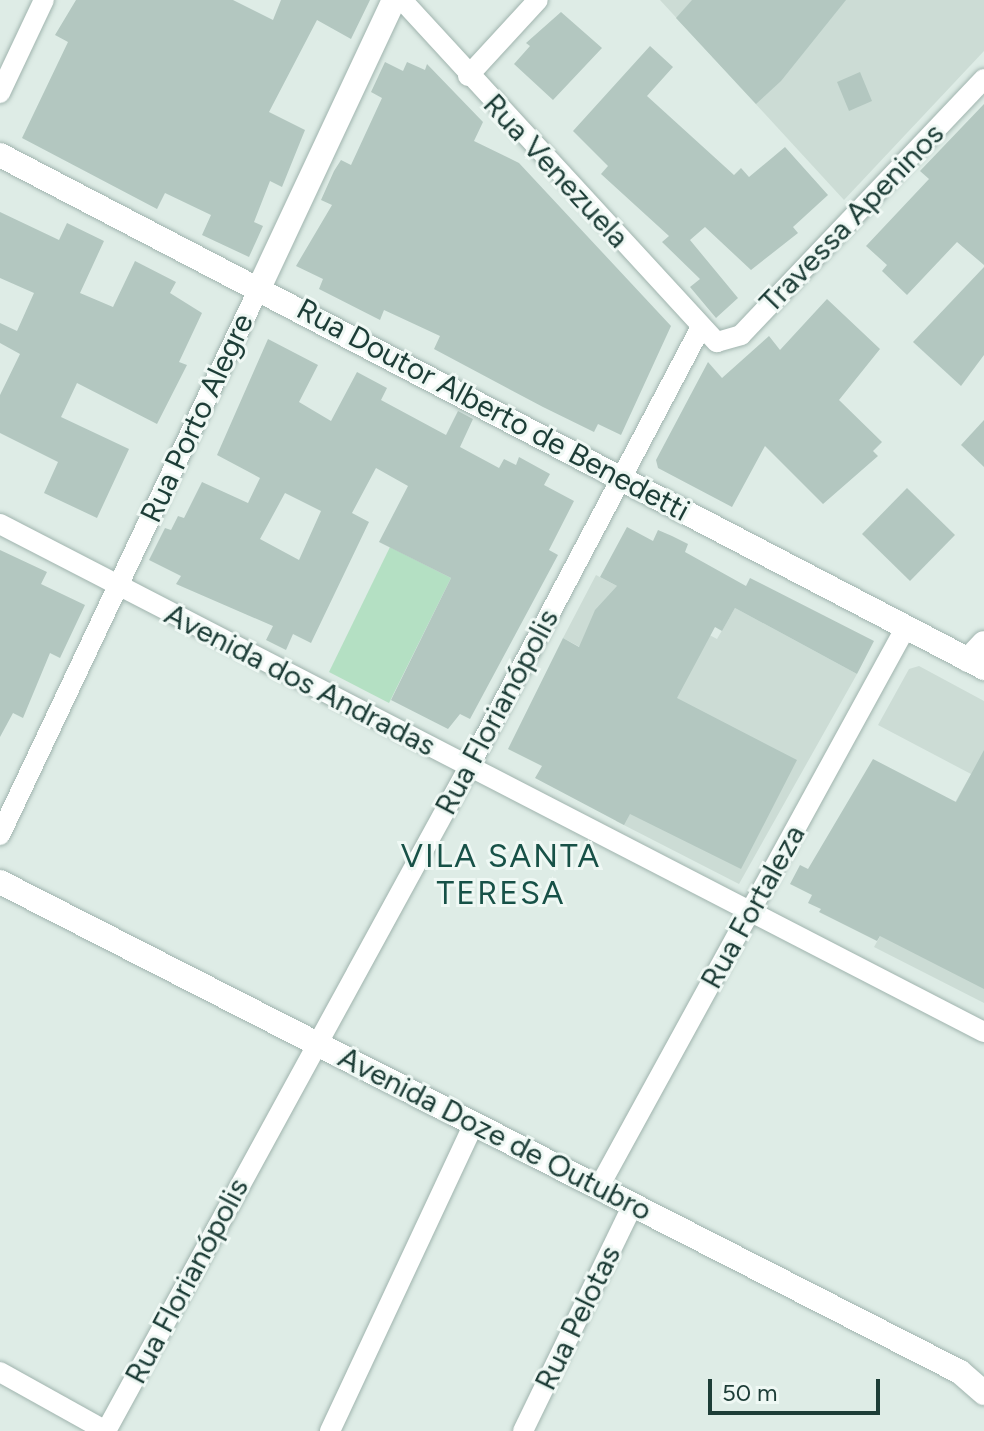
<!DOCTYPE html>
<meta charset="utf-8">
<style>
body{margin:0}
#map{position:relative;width:984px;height:1431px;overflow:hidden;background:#deece6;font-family:Figtree,sans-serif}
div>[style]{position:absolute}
.built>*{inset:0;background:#ccdcd5}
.green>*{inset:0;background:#b4e0c3}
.building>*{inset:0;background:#b3c7c0}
.roads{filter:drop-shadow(0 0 2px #a0b4ae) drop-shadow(0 0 2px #a0b4ae)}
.minor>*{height:20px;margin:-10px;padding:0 10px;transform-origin:10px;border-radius:10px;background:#fff}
.tertiary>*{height:24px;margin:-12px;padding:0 12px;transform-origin:12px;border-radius:12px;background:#fff}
.secondary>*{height:24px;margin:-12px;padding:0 12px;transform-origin:12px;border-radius:12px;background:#fff}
span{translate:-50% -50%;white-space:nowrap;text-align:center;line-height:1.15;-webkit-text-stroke:6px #eff8f4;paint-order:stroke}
.street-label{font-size:30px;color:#1d3d37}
.neighbourhood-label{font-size:32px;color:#175147;letter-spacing:2px}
.scale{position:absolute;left:708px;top:1379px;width:172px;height:36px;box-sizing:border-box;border:4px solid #1d3d37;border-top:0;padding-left:10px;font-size:24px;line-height:28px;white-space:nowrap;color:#1d3d37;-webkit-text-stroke:6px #eff8f4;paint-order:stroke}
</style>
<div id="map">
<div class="built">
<div style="clip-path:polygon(660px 0,984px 0,984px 51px,844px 200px)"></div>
<div style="clip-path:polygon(596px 575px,717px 639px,735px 608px,857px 674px,739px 884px,616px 821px,612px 664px,563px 638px)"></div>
<div style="clip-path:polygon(919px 666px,984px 701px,984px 1003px,874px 947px,971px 774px,878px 725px,909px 669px)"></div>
</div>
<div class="green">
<div style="clip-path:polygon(390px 547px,451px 578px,389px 703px,329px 672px)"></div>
</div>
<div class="building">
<div style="clip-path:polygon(76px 0,233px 0,273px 20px,281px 0,370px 0,351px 39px,317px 20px,269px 112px,305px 130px,282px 187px,270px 181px,254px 222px,263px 226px,249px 257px,202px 235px,211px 215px,165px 193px,157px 209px,22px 138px,68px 42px,55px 35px)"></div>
<div style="clip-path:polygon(692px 0,846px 0,781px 81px,756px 104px,676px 18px)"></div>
<div style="clip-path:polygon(561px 12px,602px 48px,553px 100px,514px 64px,530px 46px,526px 43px)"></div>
<div style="clip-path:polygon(650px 46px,673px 67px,647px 96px,734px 175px,741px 168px,749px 177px,785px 147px,828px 195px,793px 227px,798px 233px,751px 270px,705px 227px,690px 240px,738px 298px,716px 318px,690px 287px,700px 279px,662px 242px,669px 236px,601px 174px,608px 166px,573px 131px)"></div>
<div style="clip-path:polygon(385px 62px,403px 71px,407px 62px,425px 70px,427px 64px,483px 122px,474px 141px,519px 163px,671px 326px,621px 435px,598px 424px,594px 432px,543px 407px,434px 349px,440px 336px,384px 310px,380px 320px,319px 289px,323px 279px,296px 266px,332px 205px,321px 200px,334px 171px,341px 160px,351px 165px,382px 98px,371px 92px)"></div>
<div style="clip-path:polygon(860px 72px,872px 101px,849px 111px,837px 82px)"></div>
<div style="clip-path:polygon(984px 104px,984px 265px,957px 242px,907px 295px,882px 271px,887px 265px,866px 246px,929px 179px,920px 171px)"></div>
<div style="clip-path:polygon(0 212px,59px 240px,67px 223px,104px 241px,80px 293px,113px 307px,135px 261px,176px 282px,170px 293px,202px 313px,179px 362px,187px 365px,157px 424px,77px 383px,61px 417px,129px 449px,97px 518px,44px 493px,58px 462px,0 433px,0 395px,20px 354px,0 343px,0 323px,17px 331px,34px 293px,0 278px)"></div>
<div style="clip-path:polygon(984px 267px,984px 355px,961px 386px,913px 342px)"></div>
<div style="clip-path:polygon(827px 299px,880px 349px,839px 400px,882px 442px,873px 451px,878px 456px,823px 504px,765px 446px,732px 507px,658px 468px,656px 460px,708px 362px,722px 378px,769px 336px,780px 350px)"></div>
<div style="clip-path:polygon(evenodd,268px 339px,318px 365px,299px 402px,331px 421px,357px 372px,387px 388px,381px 400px,446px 435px,458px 411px,473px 419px,460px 447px,499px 468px,504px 459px,516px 465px,519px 457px,550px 474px,544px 485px,574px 501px,549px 550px,558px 555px,470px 719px,460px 714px,448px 729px,391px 700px,451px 578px,379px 542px,408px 486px,376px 468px,352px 513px,369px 522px,311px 643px,293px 634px,286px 650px,266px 640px,273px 626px,176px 584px,181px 576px,149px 560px,165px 528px,171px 530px,178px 516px,184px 518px,202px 482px,248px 503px,260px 478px,217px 455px,268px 339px,285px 493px,321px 511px,299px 560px,260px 539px,285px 493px)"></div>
<div style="clip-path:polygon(984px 420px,984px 467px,961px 445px)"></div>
<div style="clip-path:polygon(907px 488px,955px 535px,910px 581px,862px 534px)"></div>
<div style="clip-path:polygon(627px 527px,653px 541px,658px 530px,672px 536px,688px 544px,685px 552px,746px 586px,750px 578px,874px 641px,857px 674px,735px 608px,722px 631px,715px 627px,677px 698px,797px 760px,741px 869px,630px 814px,624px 825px,535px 778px,542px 766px,508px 749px,563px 638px,579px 647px,595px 610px,617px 586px,600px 577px)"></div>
<div style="clip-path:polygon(0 550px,47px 572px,41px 584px,85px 605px,60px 658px,50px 653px,23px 718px,13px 713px,0 737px)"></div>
<div style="clip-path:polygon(984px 750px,984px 989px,880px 936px,877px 941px,819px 912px,821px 909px,808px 903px,812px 895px,790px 884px,800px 865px,808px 869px,873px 759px,956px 802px)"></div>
</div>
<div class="roads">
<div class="minor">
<div style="left:402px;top:0;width:465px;rotate:47.4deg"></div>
<div style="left:717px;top:342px;width:25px;rotate:-16deg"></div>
<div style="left:741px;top:335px;width:353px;rotate:-46.5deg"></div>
<div style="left:468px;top:76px;width:103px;rotate:-47.4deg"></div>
<div style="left:0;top:93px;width:103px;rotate:-64.7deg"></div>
<div style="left:0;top:524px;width:1107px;rotate:27.31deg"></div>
<div style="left:0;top:835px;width:605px;rotate:-64.66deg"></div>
<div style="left:599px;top:1187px;width:639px;rotate:-61.27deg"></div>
<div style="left:0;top:1372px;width:121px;rotate:29.1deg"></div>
<div style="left:106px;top:1431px;width:757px;rotate:-61.34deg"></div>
<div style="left:469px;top:767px;width:496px;rotate:-62.2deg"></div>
<div style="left:330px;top:1431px;width:340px;rotate:-64.9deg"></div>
<div style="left:523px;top:1431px;width:252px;rotate:-64.1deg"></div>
</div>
<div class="tertiary">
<div style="left:259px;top:288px;width:318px;rotate:-64.9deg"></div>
<div style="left:968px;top:660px;width:23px;rotate:-47deg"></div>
<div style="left:0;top:882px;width:1078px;rotate:27.04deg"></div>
<div style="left:960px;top:1372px;width:32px;rotate:41deg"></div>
</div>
<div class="secondary">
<div style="left:0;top:155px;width:1110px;rotate:27.53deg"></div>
</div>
</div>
<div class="street-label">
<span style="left:556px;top:171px;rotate:47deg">Rua Venezuela</span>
<span style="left:852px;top:218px;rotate:-46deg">Travessa Apeninos</span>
<span style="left:493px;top:410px;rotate:28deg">Rua Doutor Alberto de Benedetti</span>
<span style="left:197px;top:418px;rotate:-65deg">Rua Porto Alegre</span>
<span style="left:300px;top:680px;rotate:27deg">Avenida dos Andradas</span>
<span style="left:497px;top:712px;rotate:-62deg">Rua Florianópolis</span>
<span style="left:753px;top:907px;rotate:-61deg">Rua Fortaleza</span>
<span style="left:495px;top:1134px;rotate:27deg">Avenida Doze de Outubro</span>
<span style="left:187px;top:1281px;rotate:-62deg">Rua Florianópolis</span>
<span style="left:578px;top:1318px;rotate:-64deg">Rua Pelotas</span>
</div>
<div class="neighbourhood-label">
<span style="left:501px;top:875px">VILA SANTA<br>TERESA</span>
</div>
<div class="scale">50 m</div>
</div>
